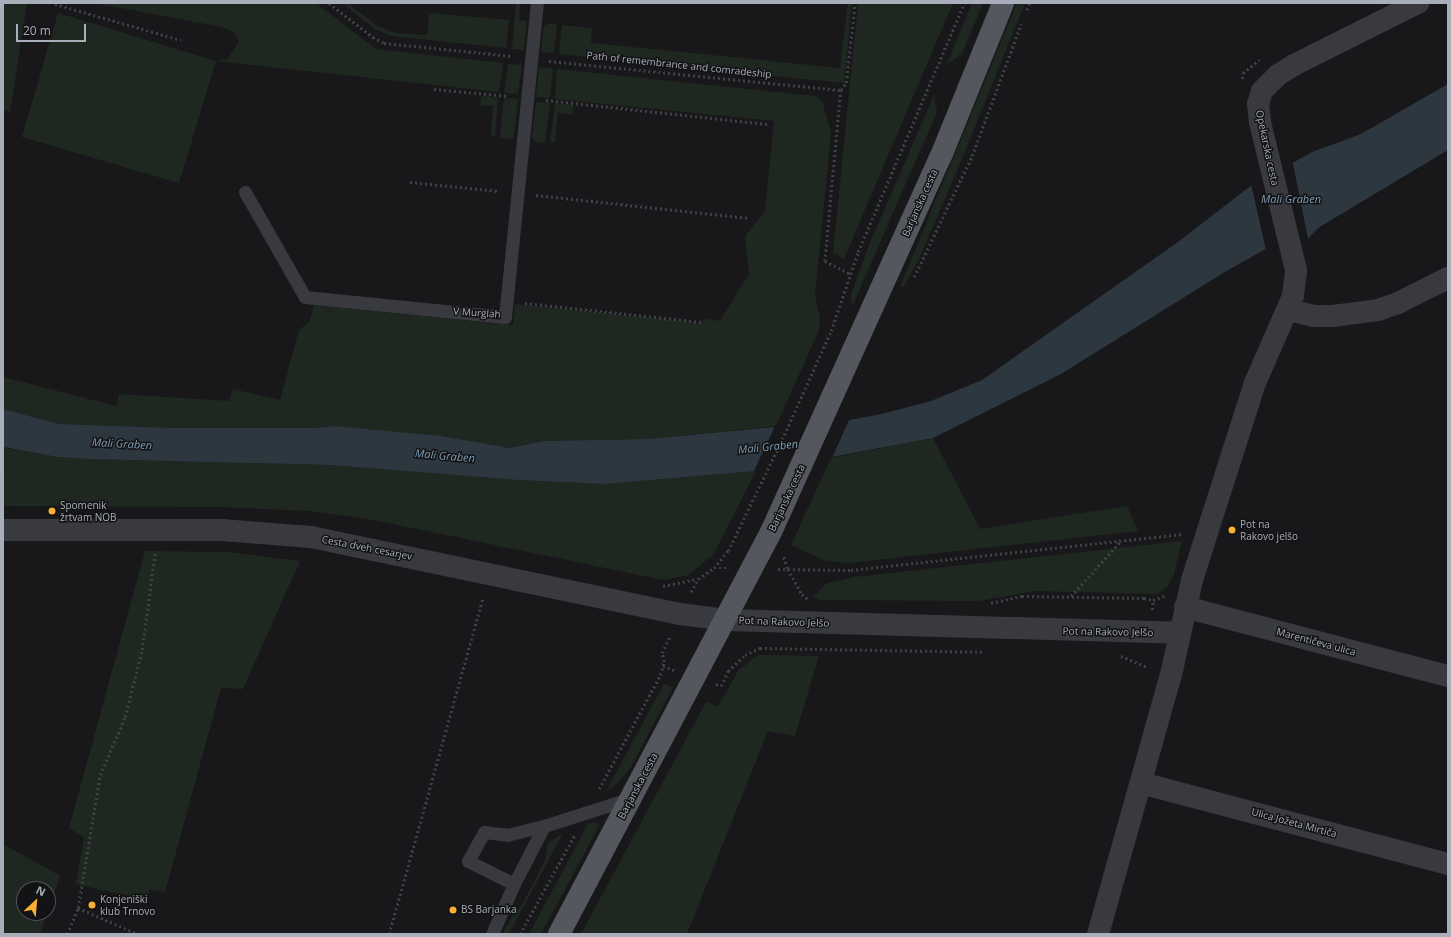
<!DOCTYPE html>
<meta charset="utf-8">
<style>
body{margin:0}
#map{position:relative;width:1451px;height:937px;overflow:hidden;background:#18181a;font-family:"Open Sans",sans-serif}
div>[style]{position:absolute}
.green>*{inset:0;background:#1f2820}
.water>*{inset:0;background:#2d373f}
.pier>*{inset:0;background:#18181a}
.path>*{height:2.5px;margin-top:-1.25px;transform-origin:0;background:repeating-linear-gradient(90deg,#3e4146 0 2px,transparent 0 5px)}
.service>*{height:13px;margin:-6.5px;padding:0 6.5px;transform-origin:6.5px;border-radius:6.5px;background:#383a3f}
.minor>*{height:22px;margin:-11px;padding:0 11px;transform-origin:11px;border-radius:11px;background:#383a3f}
.tertiary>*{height:22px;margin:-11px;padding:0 11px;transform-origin:11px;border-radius:11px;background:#383a3f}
.primary>*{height:22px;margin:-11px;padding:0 11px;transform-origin:11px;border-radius:11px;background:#54575e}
.dots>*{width:11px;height:11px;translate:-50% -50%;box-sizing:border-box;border:2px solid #131315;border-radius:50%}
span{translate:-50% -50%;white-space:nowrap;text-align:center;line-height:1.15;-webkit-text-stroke:3px #131315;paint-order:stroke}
.street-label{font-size:10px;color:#a9afba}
.poi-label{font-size:10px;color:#a9afba}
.left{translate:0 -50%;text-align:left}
.water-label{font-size:11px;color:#7f9eb6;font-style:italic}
.frame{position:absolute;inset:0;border:4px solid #a9afba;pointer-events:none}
.north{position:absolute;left:16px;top:881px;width:40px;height:40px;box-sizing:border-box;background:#131315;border:1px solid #4f5157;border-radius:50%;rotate:26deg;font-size:11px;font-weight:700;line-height:16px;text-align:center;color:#a9afba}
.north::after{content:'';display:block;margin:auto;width:14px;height:18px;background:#f9af31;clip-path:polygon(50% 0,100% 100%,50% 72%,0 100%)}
.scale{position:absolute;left:16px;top:24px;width:70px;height:18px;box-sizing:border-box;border:2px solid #a9afba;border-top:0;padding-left:5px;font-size:12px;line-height:14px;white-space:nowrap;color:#a9afba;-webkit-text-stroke:3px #131315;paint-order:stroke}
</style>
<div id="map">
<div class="green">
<div style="clip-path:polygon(3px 3px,27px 3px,10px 112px,3px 110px)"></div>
<div style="clip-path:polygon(95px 3px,316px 3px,376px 49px,503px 63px,499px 92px,216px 61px,179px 183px,22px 137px,58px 13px,216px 61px,228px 59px,239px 41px,234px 32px,222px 27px)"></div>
<div style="clip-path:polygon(342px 3px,348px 3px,376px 25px,395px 33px,427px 35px,429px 13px,509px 20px,506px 48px,391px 36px,375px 29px)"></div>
<div style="clip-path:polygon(516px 3px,520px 3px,519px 20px,527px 21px,524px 50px,512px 49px)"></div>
<div style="clip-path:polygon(848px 3px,852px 3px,844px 83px,559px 54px,562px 25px,592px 28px,591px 43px,840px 68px)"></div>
<div style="clip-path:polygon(858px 3px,953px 3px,844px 259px,833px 253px)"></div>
<div style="clip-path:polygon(972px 3px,983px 3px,962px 54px,947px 64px)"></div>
<div style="clip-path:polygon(1017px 3px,1025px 3px,957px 171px,919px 259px,904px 286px,900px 287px)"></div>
<div style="clip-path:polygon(548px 24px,557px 24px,554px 53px,541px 52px,544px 26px)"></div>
<div style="clip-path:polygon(508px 64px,522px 65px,518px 94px,504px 93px)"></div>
<div style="clip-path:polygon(539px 67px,553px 69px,550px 98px,536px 97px)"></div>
<div style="clip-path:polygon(557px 69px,815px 96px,822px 101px,831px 132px,815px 296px,820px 318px,819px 330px,776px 426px,648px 439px,544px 441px,509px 448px,333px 426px,315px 428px,175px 428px,59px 424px,3px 409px,3px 377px,116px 406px,119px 394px,229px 401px,233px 389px,280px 400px,299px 330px,310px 321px,314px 305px,513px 325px,515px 304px,702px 323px,703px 318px,720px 321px,749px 274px,745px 236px,765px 211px,774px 121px,555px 99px)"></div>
<div style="clip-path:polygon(934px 95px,937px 112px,852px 307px,851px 295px,869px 245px)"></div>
<div style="clip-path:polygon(481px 96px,498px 98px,495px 137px,491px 134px,493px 106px,480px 105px)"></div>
<div style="clip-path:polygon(504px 98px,518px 99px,514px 137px,511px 139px,500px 138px)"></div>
<div style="clip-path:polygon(536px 102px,550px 103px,545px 143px,534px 141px,532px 137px)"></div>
<div style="clip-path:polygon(555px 103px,573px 105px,572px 115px,558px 113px,555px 142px,550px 143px)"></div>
<div style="clip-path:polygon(933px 438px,980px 529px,1127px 506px,1138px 531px,849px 563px,826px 561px,791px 545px,831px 458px)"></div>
<div style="clip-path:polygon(5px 448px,57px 457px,90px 459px,329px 465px,518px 480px,604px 484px,756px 471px,713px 555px,688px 575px,663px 580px,379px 521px,311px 511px,221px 507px,3px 506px)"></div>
<div style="clip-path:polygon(1182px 541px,1174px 575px,1168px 586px,1157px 594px,1035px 591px,979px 601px,821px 600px,813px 597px,826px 584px,854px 577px)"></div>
<div style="clip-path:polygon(145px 551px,228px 552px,300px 561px,243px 689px,221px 688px,165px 892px,150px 889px,147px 900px,76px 884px,84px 837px,69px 828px)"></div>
<div style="clip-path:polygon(758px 655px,819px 656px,795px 736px,768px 731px,687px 934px,581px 934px,706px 702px,718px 707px,738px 671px)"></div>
<div style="clip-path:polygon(664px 684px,673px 687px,631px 767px,618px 783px,605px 793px)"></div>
<div style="clip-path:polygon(595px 822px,599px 826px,541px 934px,529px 934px,588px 824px)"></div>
<div style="clip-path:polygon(563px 833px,509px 934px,502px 934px,513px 915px,522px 905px,546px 858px,547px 844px)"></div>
<div style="clip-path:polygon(3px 844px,60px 876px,48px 911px,48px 889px,24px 889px,24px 913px,47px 913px,40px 934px,3px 934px)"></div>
</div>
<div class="water">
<div style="clip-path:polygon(1448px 84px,1448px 150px,1318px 228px,1308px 239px,1305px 227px,1223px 273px,1061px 374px,933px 438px,756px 471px,604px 484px,518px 480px,329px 465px,90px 459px,57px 457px,3px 447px,3px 409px,59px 424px,175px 428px,315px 428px,333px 426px,440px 436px,509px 448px,544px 441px,648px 439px,850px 420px,882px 414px,931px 401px,982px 380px,1178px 242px,1248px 188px,1312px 152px,1361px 134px)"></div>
</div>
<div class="pier">
<div style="clip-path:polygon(1292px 159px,1308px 239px,1304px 229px,1266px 250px,1251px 184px)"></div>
<div style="clip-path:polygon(850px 418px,831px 460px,753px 473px,776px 424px)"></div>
</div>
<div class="path">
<div style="left:329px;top:3px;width:56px;rotate:37.7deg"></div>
<div style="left:373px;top:37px;width:13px;rotate:29deg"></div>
<div style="left:384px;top:43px;width:130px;rotate:5.8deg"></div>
<div style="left:55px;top:4px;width:131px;rotate:15.9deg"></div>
<div style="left:1027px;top:10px;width:7px;rotate:-74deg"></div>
<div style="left:549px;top:61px;width:293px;rotate:5.7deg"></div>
<div style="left:1242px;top:79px;width:6px;rotate:-81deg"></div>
<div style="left:1243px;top:73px;width:21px;rotate:-39deg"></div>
<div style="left:434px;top:89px;width:75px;rotate:5.3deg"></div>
<div style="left:841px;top:90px;width:172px;rotate:95.3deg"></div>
<div style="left:825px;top:261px;width:28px;rotate:27deg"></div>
<div style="left:841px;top:90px;width:9px;rotate:-54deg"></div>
<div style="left:846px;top:83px;width:81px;rotate:-83.6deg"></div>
<div style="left:546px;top:100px;width:223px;rotate:6.2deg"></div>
<div style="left:410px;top:182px;width:89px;rotate:5.8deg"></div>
<div style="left:536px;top:195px;width:214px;rotate:6.2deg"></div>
<div style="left:914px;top:277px;width:134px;rotate:-64.4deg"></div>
<div style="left:972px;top:156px;width:141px;rotate:-69.6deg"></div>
<div style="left:525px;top:303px;width:177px;rotate:6.2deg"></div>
<div style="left:784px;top:557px;width:13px;rotate:72deg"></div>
<div style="left:788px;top:569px;width:29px;rotate:61deg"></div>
<div style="left:802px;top:594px;width:8px;rotate:40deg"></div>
<div style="left:714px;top:568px;width:13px"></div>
<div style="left:778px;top:569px;width:73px;rotate:0.8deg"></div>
<div style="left:851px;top:570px;width:334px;rotate:-6.2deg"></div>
<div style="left:663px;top:586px;width:35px;rotate:-12deg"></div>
<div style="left:691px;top:592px;width:15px;rotate:-62deg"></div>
<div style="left:698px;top:579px;width:19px;rotate:-35deg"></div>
<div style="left:714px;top:568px;width:22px;rotate:-51deg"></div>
<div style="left:728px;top:551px;width:119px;rotate:-64.1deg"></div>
<div style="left:780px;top:444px;width:124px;rotate:-65.7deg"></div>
<div style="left:831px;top:331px;width:83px;rotate:-71.1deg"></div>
<div style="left:858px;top:252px;width:271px;rotate:-66.9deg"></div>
<div style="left:1071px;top:596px;width:73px;rotate:-47.8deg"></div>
<div style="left:991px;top:603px;width:32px;rotate:-13deg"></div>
<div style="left:1022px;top:596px;width:122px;rotate:0.9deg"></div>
<div style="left:1144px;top:598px;width:9px;rotate:13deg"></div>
<div style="left:1153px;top:600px;width:12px;rotate:-20deg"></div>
<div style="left:1152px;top:610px;width:10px;rotate:-84deg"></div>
<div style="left:1121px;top:656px;width:30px;rotate:23deg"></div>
<div style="left:663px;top:666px;width:12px;rotate:20deg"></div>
<div style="left:716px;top:684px;width:5px;rotate:22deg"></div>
<div style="left:721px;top:686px;width:17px;rotate:-65deg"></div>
<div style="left:728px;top:671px;width:23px;rotate:-43deg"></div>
<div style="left:745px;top:655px;width:17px;rotate:-25deg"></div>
<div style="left:760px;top:648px;width:222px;rotate:1deg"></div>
<div style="left:599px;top:789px;width:129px;rotate:-61.8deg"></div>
<div style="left:660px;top:675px;width:14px;rotate:-73deg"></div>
<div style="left:664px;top:662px;width:9px;rotate:-103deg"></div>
<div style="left:662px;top:653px;width:19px;rotate:-65deg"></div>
<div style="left:78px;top:908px;width:65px;rotate:23.4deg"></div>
<div style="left:67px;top:934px;width:28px;rotate:-67deg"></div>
<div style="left:78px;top:908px;width:135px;rotate:-80.6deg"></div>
<div style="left:100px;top:775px;width:63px;rotate:-66.7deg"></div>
<div style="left:125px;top:717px;width:69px;rotate:-75.8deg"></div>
<div style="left:142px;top:650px;width:99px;rotate:-82.4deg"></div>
<div style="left:389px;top:934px;width:350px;rotate:-74.4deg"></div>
<div style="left:520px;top:934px;width:112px;rotate:-61.1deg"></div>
</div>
<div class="service">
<div style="left:245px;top:192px;width:121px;rotate:60.3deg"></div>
<div style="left:305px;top:297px;width:201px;rotate:5.7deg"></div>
<div style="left:505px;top:317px;width:316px;rotate:-84.2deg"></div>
<div style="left:514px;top:884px;width:51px;rotate:-153.4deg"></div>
<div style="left:468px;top:861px;width:33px;rotate:-61deg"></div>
<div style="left:484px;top:832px;width:23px;rotate:7deg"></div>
<div style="left:507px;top:835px;width:38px;rotate:-14deg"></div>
<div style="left:492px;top:934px;width:55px;rotate:-66.3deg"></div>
<div style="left:514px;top:884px;width:65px;rotate:-62.7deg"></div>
<div style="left:544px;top:826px;width:92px;rotate:-17.7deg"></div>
</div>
<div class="minor">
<div style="left:1288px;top:310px;width:27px;rotate:13deg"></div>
<div style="left:1314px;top:316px;width:19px"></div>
<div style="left:1333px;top:316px;width:45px;rotate:-7.6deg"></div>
<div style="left:1378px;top:310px;width:21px;rotate:-19deg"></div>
<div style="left:1398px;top:303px;width:56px;rotate:-26.6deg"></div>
<div style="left:1185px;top:607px;width:272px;rotate:14.7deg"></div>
<div style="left:1141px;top:783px;width:318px;rotate:14.8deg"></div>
</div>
<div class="tertiary">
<div style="left:3px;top:530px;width:219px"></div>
<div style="left:222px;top:530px;width:89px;rotate:4.5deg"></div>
<div style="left:311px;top:537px;width:377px;rotate:11.8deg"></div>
<div style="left:680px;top:614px;width:46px;rotate:7.4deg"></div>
<div style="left:726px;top:620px;width:453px;rotate:1.6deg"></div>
<div style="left:1098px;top:934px;width:269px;rotate:-74.3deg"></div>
<div style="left:1171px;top:675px;width:97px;rotate:-77.5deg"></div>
<div style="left:1192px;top:580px;width:207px;rotate:-72.3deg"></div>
<div style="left:1255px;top:383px;width:95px;rotate:-66.4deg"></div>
<div style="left:1293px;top:296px;width:26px;rotate:-83deg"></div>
<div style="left:1296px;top:270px;width:152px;rotate:-103.7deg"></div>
<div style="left:1260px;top:122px;width:18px;rotate:-96deg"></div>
<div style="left:1258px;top:104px;width:14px;rotate:-73deg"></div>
<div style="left:1262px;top:91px;width:23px;rotate:-45deg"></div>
<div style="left:1278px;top:75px;width:19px;rotate:-32deg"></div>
<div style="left:1294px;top:65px;width:139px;rotate:-26.6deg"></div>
</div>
<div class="primary">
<div style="left:559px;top:934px;width:454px;rotate:-62.2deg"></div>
<div style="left:771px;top:532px;width:413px;rotate:-65.7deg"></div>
<div style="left:941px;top:156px;width:165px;rotate:-67.9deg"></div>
</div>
<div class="dots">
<div style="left:52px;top:511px;background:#f9af31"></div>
<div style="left:1232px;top:530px;background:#f9af31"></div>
<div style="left:92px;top:905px;background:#f9af31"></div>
<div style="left:453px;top:910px;background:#f9af31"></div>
</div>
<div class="street-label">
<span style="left:679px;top:65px;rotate:6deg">Path of remembrance and comradeship</span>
<span style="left:1267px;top:148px;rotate:78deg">Opekarska cesta</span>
<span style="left:920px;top:203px;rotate:-66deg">Barjanska cesta</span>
<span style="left:477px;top:313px;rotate:4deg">V Murglah</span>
<span style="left:787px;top:498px;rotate:-65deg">Barjanska cesta</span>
<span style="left:367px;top:548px;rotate:11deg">Cesta dveh cesarjev</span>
<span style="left:784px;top:622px;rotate:2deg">Pot na Rakovo Jelšo</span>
<span style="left:1108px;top:632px;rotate:1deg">Pot na Rakovo Jelšo</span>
<span style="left:1316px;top:642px;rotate:15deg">Marentičeva ulica</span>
<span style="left:638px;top:786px;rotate:-62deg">Barjanska cesta</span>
<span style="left:1294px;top:823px;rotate:15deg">Ulica Jožeta Mirtiča</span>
</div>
<div class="poi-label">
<span class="left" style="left:60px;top:511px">Spomenik<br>žrtvam NOB</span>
<span class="left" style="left:1240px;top:530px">Pot na<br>Rakovo jelšo</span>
<span class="left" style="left:100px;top:905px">Konjeniški<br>klub Trnovo</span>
<span class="left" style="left:461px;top:910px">BS Barjanka</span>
</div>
<div class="water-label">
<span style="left:1291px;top:199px">Mali Graben</span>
<span style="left:122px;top:444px;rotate:3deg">Mali Graben</span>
<span style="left:768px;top:447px;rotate:-6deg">Mali Graben</span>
<span style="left:445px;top:456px;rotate:5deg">Mali Graben</span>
</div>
<div class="frame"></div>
<div class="north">N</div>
<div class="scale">20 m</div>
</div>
